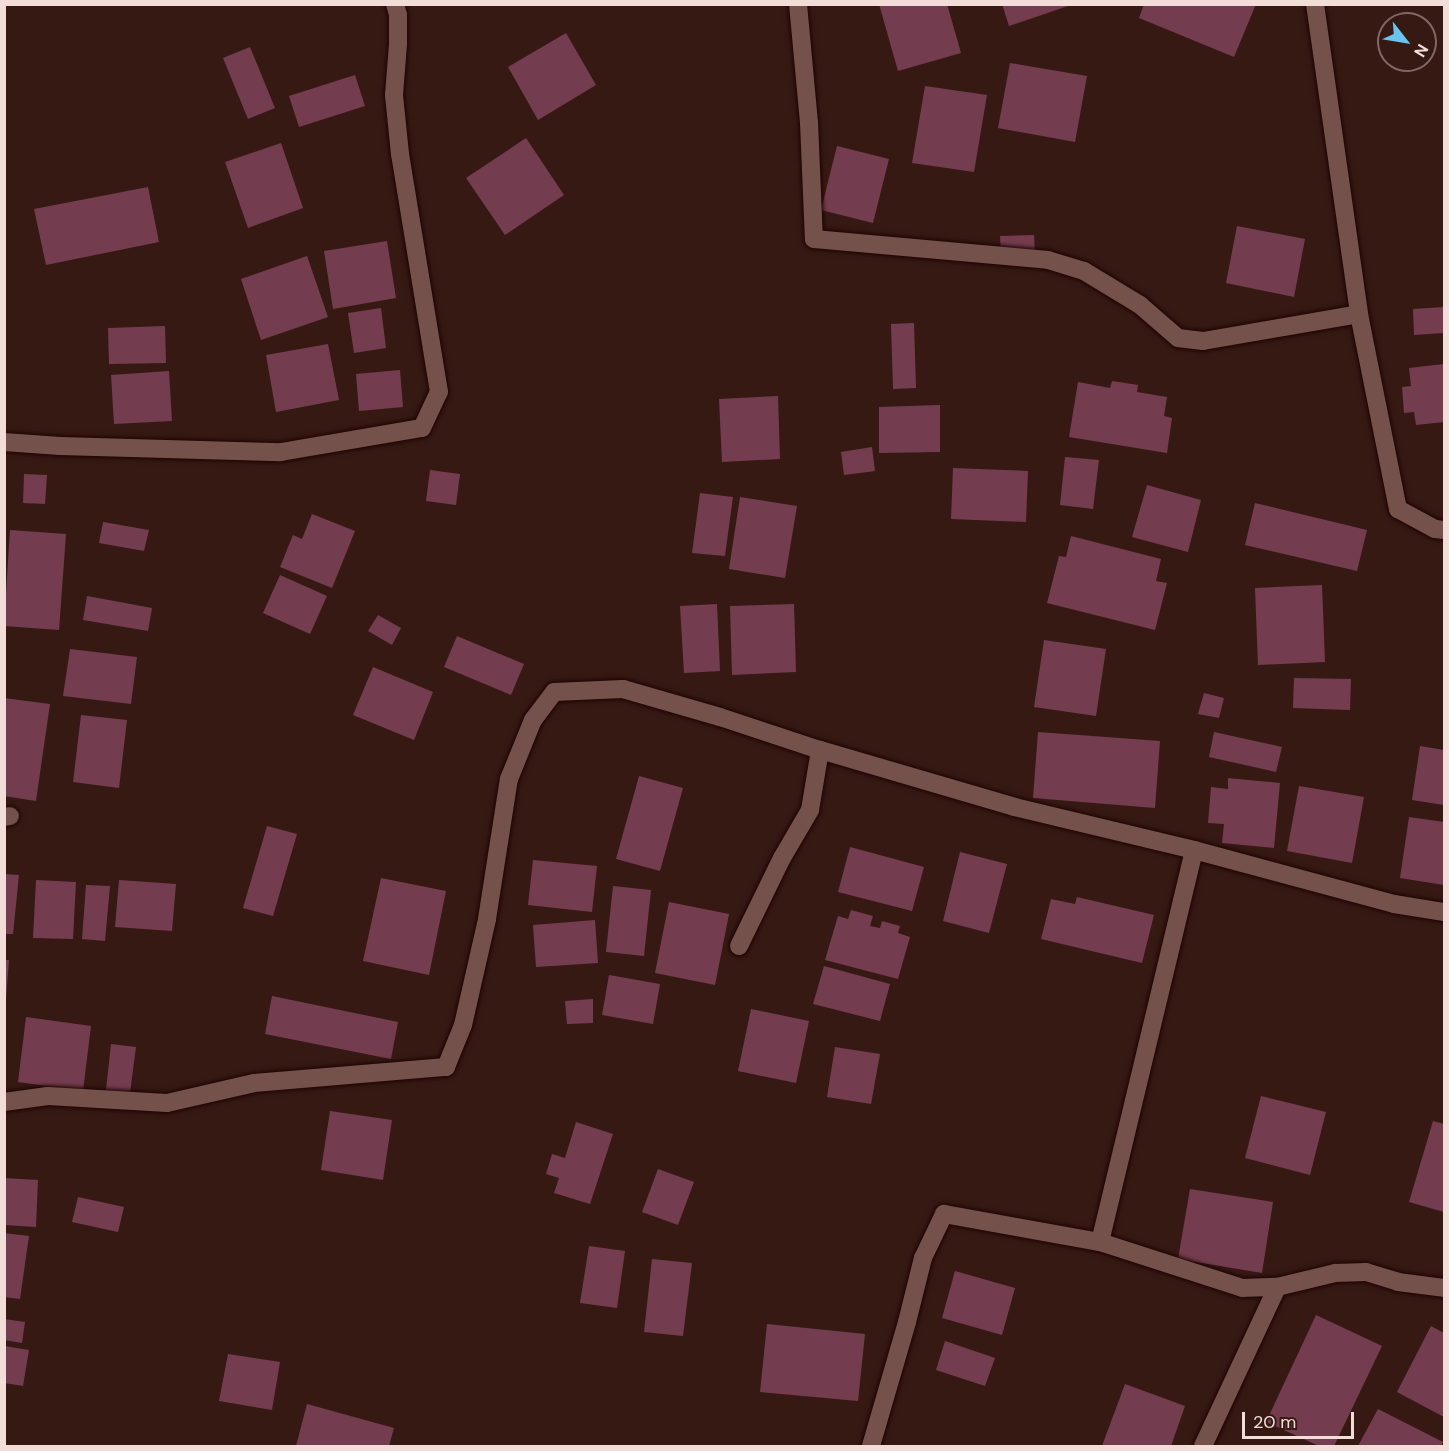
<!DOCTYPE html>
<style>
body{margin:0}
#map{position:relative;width:1449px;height:1451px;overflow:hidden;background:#371914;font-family:"DM Sans",sans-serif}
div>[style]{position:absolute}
.building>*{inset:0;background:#743d4f}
.roads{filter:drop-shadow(0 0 2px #1d0402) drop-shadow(0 0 2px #1d0402)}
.minor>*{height:18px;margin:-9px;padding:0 9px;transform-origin:9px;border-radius:9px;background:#74524b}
span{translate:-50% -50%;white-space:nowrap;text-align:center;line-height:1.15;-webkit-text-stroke:4.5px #371914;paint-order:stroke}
.frame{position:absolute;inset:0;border:6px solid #f2ddd9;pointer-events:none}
.north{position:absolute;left:1377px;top:12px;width:60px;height:60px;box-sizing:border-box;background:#371914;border:2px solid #826763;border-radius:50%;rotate:121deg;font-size:16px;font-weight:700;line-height:24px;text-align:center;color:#f2ddd9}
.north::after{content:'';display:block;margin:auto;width:21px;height:27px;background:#69c4f0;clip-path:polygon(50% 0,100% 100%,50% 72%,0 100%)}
.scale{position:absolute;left:1242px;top:1412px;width:112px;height:27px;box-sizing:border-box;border:3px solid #f2ddd9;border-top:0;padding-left:8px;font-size:18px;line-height:21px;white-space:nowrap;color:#f2ddd9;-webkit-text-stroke:4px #371914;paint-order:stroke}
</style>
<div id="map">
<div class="building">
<div style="clip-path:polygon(879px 4px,947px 4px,961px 53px,898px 71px)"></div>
<div style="clip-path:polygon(1002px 4px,1071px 4px,1071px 5px,1009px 26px)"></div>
<div style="clip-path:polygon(1144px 4px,1256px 4px,1234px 57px,1139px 18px)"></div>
<div style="clip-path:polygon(566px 33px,596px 85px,538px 120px,508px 67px)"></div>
<div style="clip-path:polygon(250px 47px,275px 108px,248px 119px,223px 58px)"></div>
<div style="clip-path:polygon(1010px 63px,1087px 76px,1075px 142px,998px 128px)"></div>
<div style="clip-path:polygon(355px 75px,365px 106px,299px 127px,289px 96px)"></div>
<div style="clip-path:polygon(925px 86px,987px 95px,974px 172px,912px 163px)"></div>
<div style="clip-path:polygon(526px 138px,564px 195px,505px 235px,466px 178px)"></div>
<div style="clip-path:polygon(281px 143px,303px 208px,248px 228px,225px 162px)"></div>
<div style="clip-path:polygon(837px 146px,889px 159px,873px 223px,821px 210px)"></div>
<div style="clip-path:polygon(148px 187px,159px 242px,46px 265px,34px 209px)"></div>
<div style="clip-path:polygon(1237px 226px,1305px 239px,1294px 297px,1226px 283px)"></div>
<div style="clip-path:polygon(1034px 235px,1035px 253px,1001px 254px,1000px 236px)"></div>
<div style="clip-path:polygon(387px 241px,396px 298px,333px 309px,324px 251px)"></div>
<div style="clip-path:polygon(307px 256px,328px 317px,261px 340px,241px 279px)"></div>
<div style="clip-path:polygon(1444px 307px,1444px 333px,1414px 335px,1413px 309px)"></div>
<div style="clip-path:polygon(381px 308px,386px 348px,354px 353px,348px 313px)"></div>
<div style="clip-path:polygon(914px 323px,916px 388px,893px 389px,891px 324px)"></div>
<div style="clip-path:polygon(165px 326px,166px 363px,109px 364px,108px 328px)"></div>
<div style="clip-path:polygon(328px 344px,339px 400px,276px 412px,266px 355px)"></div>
<div style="clip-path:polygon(1444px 364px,1444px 422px,1416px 425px,1414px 412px,1404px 413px,1402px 387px,1411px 386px,1409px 368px)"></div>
<div style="clip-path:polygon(400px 370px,403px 407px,359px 411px,356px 374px)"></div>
<div style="clip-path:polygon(169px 371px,172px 421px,114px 424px,111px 375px)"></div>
<div style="clip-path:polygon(1112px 381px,1138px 385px,1137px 392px,1167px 397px,1164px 416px,1172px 418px,1167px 453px,1069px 437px,1078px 382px,1110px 388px)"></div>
<div style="clip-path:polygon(778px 396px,780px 459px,722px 462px,719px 399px)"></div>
<div style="clip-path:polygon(940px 405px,940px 452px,879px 453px,879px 407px)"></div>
<div style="clip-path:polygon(872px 447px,875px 471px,844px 475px,841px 452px)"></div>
<div style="clip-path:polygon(1065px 457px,1099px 460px,1093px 509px,1060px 505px)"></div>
<div style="clip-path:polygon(953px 468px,1028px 471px,1026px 522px,951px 519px)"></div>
<div style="clip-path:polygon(430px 470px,460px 474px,456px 505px,426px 501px)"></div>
<div style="clip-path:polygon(24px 474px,47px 475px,45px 504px,23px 503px)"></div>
<div style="clip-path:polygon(1147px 485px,1201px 500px,1188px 552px,1132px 537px)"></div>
<div style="clip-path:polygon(700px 493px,733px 497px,725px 556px,692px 553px)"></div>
<div style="clip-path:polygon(740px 497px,797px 506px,785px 578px,729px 569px)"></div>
<div style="clip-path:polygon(1255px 503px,1367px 530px,1357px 571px,1245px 545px)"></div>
<div style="clip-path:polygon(312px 514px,355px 531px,332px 588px,280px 567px,293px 535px,302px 539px)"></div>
<div style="clip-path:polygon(103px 522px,149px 530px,144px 551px,99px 543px)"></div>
<div style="clip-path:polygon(10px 530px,66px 534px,59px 630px,4px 626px)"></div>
<div style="clip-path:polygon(1071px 536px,1161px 559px,1156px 581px,1167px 583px,1155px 630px,1047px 603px,1059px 556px,1066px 557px)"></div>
<div style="clip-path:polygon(280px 575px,327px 596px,310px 634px,263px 613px)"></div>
<div style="clip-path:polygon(1322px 585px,1325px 662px,1258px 665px,1255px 588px)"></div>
<div style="clip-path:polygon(87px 596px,152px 608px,148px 631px,83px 620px)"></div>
<div style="clip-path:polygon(717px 604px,720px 671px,684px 673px,680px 606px)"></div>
<div style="clip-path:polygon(794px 604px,796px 672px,732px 675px,730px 606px)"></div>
<div style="clip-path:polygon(378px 615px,401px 628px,392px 645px,368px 631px)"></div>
<div style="clip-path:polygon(457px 636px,524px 664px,511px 695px,444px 667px)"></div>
<div style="clip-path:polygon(1044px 640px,1106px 649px,1096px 716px,1034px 707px)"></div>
<div style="clip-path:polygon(70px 649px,137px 657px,131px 704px,63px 696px)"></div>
<div style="clip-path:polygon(373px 667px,433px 692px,414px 740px,353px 715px)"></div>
<div style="clip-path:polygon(1294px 678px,1351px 679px,1350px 710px,1293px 708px)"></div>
<div style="clip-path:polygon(1204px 693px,1224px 698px,1219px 718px,1198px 714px)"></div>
<div style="clip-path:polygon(4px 698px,50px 704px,36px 801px,4px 796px)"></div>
<div style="clip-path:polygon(81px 715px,127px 720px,119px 788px,73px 782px)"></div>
<div style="clip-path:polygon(1038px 732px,1160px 741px,1155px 808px,1033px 798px)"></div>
<div style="clip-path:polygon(1214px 732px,1282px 747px,1276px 772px,1209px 757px)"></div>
<div style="clip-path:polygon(1420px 746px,1444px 750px,1444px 805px,1412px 800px)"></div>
<div style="clip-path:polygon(639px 776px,683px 788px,660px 871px,616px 859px)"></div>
<div style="clip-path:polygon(1228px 778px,1280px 783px,1274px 848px,1222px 843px,1224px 824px,1208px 823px,1211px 787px,1228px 789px)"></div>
<div style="clip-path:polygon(1299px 786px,1364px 797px,1352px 863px,1287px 851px)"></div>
<div style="clip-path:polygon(1409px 817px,1444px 822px,1444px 885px,1400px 878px)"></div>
<div style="clip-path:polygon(267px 826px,297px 834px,273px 916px,243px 908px)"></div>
<div style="clip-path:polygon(850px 847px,924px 867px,912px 911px,838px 892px)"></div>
<div style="clip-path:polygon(960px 852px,1007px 864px,989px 933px,943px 921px)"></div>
<div style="clip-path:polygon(533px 860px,597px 866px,592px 912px,528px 905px)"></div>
<div style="clip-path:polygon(4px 874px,19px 875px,13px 934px,4px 934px)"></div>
<div style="clip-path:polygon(381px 878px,446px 891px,429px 975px,363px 961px)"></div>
<div style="clip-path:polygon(36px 880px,76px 882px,73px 939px,33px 938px)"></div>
<div style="clip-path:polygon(119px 880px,176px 884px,172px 931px,115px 927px)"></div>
<div style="clip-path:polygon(86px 885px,110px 886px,105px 941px,82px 939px)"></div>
<div style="clip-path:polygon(613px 886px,651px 890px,644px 956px,606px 952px)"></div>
<div style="clip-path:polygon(1077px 897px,1154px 915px,1142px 963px,1041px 939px,1051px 899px,1075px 904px)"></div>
<div style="clip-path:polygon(669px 902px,729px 914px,715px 985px,655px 973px)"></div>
<div style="clip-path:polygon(851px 910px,873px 916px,870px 926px,880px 928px,882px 921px,900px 926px,898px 933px,910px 937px,898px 979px,825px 960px,838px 916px,848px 919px)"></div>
<div style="clip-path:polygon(595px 920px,598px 963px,536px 967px,533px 925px)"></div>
<div style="clip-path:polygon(4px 960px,9px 960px,6px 999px,4px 999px)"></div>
<div style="clip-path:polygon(824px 966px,890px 984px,880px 1021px,813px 1004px)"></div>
<div style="clip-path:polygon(609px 975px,660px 984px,653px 1024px,602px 1015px)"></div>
<div style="clip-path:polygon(272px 996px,398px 1022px,391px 1059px,265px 1034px)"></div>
<div style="clip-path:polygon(593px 999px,593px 1023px,567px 1024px,565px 1001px)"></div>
<div style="clip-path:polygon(751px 1009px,809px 1021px,796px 1083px,738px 1071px)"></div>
<div style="clip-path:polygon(26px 1017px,91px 1026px,83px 1091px,18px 1082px)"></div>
<div style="clip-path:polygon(111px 1044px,136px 1047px,130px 1093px,106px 1090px)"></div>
<div style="clip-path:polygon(835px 1047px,880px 1054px,871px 1104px,827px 1097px)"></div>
<div style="clip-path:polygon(1261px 1096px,1326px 1112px,1310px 1175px,1245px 1158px)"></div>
<div style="clip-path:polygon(330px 1111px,392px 1120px,383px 1180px,321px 1170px)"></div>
<div style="clip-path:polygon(1433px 1121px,1444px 1124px,1444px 1212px,1409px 1202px)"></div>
<div style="clip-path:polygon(576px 1122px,613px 1134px,590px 1204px,554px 1193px,559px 1178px,546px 1174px,552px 1154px,565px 1158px)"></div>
<div style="clip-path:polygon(658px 1169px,694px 1182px,678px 1225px,642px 1212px)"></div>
<div style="clip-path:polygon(4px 1178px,38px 1180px,36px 1227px,4px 1225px)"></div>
<div style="clip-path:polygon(1190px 1189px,1273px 1202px,1262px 1273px,1178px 1259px)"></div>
<div style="clip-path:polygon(78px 1197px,124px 1207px,118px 1232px,72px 1222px)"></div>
<div style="clip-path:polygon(4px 1233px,29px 1236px,20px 1299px,4px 1297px)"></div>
<div style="clip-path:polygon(589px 1246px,625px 1251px,617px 1308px,580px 1303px)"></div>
<div style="clip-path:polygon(652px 1259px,692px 1263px,683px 1336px,644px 1332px)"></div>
<div style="clip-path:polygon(955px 1271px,1015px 1288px,1002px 1335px,942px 1318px)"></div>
<div style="clip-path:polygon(1316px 1315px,1382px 1346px,1334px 1446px,1319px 1446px,1266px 1422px)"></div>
<div style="clip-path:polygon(4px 1319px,25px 1322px,22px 1343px,4px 1340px)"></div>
<div style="clip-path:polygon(767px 1324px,865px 1334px,858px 1401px,760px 1392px)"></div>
<div style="clip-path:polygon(1431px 1326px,1444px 1333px,1444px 1417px,1397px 1392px)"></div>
<div style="clip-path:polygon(945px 1341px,995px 1358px,985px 1386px,936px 1370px)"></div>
<div style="clip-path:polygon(4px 1346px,29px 1350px,23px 1386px,4px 1383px)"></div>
<div style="clip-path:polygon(228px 1354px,280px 1362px,272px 1410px,219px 1401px)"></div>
<div style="clip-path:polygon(1125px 1384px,1185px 1406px,1171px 1446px,1102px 1446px)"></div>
<div style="clip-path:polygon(307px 1404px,394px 1428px,389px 1446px,296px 1446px)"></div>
<div style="clip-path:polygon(1378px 1409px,1443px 1442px,1441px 1446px,1358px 1446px)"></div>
</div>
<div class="roads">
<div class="minor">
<div style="left:798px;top:4px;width:119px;rotate:84.7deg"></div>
<div style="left:809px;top:122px;width:117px;rotate:87.6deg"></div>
<div style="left:814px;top:239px;width:235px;rotate:5.1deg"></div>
<div style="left:1048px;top:260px;width:38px;rotate:17deg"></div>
<div style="left:1084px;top:271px;width:66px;rotate:31.3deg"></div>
<div style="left:1140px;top:305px;width:50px;rotate:41deg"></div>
<div style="left:1178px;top:338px;width:25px;rotate:7deg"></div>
<div style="left:1203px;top:341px;width:158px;rotate:-9.8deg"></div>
<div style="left:1315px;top:4px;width:313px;rotate:81.9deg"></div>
<div style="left:1359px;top:314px;width:199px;rotate:78.7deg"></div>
<div style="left:1398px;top:509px;width:42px;rotate:28.4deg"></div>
<div style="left:1435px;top:529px;width:9px;rotate:6deg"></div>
<div style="left:4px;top:442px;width:56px;rotate:4.1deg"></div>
<div style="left:60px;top:446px;width:221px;rotate:1.6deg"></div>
<div style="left:281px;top:452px;width:143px;rotate:-9.7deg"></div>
<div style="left:422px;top:428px;width:40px;rotate:-65deg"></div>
<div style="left:439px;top:392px;width:241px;rotate:-99.3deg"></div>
<div style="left:400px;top:154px;width:59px;rotate:-95.8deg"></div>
<div style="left:394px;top:95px;width:51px;rotate:-85.5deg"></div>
<div style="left:398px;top:44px;width:29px;rotate:-90deg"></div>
<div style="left:398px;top:15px;width:11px;rotate:-105deg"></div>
<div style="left:4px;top:817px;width:6px;rotate:-9deg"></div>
<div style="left:739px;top:946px;width:98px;rotate:-64deg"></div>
<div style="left:782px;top:858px;width:56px;rotate:-59.7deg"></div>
<div style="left:810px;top:810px;width:61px;rotate:-80.5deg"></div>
<div style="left:4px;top:1102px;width:44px;rotate:-7.8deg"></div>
<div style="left:48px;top:1096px;width:119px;rotate:3.4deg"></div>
<div style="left:167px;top:1103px;width:89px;rotate:-12.9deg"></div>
<div style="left:254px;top:1083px;width:193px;rotate:-4.8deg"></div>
<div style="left:446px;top:1067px;width:45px;rotate:-68deg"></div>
<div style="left:463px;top:1025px;width:109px;rotate:-77.2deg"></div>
<div style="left:487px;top:919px;width:142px;rotate:-81.1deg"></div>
<div style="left:509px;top:779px;width:64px;rotate:-67.9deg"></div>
<div style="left:533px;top:720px;width:35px;rotate:-53deg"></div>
<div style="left:554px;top:692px;width:69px;rotate:-2.5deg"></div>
<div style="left:623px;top:689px;width:101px;rotate:16.1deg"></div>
<div style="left:720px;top:717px;width:105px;rotate:18.3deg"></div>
<div style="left:820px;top:750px;width:203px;rotate:16.3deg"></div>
<div style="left:1015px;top:807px;width:184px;rotate:13.5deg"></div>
<div style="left:1194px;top:850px;width:207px;rotate:15.1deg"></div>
<div style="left:1394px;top:904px;width:51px;rotate:9.1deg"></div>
<div style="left:1100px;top:1242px;width:403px;rotate:-76.5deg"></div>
<div style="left:871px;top:1446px;width:129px;rotate:-73.8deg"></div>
<div style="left:907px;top:1322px;width:66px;rotate:-76deg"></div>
<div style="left:923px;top:1258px;width:49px;rotate:-64.5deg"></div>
<div style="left:944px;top:1214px;width:158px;rotate:10.2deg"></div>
<div style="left:1100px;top:1242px;width:149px;rotate:17.9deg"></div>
<div style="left:1242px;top:1288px;width:35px;rotate:-2deg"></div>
<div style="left:1277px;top:1287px;width:60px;rotate:-13.6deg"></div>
<div style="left:1335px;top:1273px;width:31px;rotate:-2deg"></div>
<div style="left:1366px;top:1272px;width:34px;rotate:17deg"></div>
<div style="left:1398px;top:1282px;width:46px;rotate:7.4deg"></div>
<div style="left:1203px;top:1446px;width:175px;rotate:-65deg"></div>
</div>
</div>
<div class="frame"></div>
<div class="north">N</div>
<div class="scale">20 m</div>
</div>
